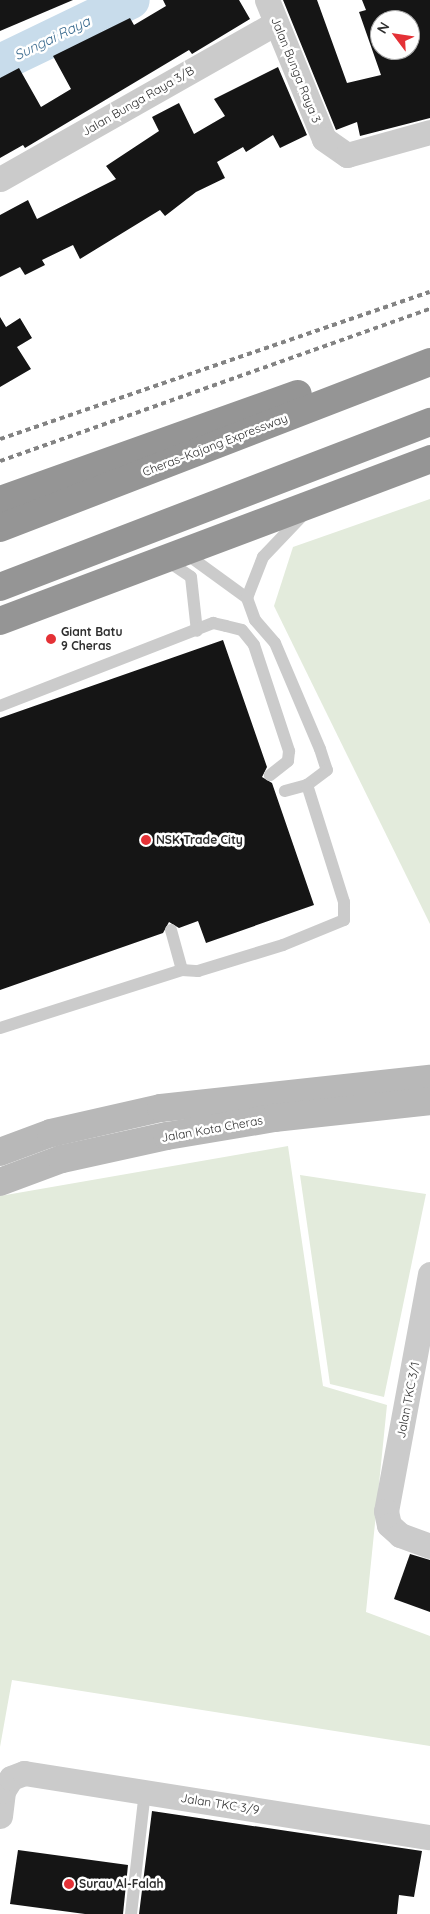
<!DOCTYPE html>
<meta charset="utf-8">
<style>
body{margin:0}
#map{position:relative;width:430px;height:1914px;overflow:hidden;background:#fff;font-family:Quicksand,sans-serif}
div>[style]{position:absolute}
.green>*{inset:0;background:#e3ebdc}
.river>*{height:38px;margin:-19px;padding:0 19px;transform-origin:19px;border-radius:19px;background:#c8dceb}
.building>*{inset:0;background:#151515}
.lane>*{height:12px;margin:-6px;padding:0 6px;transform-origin:6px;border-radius:6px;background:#cbcbcb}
.street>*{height:25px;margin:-12.5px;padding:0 12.5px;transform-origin:12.5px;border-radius:12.5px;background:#cbcbcb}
.secondary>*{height:28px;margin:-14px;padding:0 14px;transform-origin:14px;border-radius:14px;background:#b8b8b8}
.highway>*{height:28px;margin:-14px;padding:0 14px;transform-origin:14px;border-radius:14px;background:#959595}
.rail>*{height:4px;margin-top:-2px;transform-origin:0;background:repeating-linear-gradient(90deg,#838383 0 5px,transparent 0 9px)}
.dots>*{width:14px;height:14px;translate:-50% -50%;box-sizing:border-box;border:2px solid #fff;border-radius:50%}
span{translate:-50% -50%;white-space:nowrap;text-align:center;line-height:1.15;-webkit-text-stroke:5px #fff;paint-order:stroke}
.street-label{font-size:12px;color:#2e2e2e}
.poi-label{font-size:12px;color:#2e2e2e;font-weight:700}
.left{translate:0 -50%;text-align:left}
.water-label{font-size:14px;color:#3c6c90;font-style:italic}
.north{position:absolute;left:370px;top:10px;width:50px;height:50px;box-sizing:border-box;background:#fff;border:1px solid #ababab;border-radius:50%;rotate:301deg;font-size:14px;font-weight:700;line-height:20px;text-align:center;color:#2e2e2e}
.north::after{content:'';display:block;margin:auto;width:18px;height:22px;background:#e43136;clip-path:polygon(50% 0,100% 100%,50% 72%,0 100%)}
</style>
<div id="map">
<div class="green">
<div style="clip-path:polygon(430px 499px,430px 924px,274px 606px,293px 547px)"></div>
<div style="clip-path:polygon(288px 1146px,323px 1386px,387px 1405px,366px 1612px,430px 1636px,430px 1746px,12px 1680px,0 1747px,0 1196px)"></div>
<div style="clip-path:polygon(300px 1175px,426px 1194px,384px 1397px,330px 1384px)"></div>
</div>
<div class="river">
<div style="left:0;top:63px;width:145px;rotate:-25.7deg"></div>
</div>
<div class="building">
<div style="clip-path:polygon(0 0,73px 0,0 31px)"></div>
<div style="clip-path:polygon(163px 0,239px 0,250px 19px,192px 54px,189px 50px,25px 148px,23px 145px,0 158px,0 78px,19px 68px,41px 107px,71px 89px,53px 56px,130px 18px,134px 25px,166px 6px)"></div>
<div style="clip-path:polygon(evenodd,283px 0,317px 0,347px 83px,381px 75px,359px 12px,366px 10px,362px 0,430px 0,430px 118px,360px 136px,357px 122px,336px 130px,283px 0,380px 20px,410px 20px,410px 50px,380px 50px,380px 20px)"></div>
<div style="clip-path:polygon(278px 67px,307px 135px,280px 148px,273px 135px,246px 152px,243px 147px,217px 162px,225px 178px,196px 192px,165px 216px,160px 210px,80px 259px,73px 245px,42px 260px,45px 265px,25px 275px,20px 267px,0 277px,0 215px,28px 200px,37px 219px,116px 179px,106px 166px,159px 131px,152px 117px,179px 103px,194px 134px,225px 116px,214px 99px)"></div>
<div style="clip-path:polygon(0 317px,6px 327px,20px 318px,32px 338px,17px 347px,31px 369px,0 387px)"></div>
<div style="clip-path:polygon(223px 640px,267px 767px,262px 777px,272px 783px,314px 905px,206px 943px,198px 921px,179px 928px,169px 922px,163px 933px,0 990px,0 718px)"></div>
<div style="clip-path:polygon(410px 1554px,430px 1560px,430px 1612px,394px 1599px)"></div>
<div style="clip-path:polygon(152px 1811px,422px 1851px,414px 1897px,399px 1895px,397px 1914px,139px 1914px)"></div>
<div style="clip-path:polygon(18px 1850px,128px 1865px,123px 1914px,85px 1914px,10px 1904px)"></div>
</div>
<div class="lane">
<div style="left:185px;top:553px;width:77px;rotate:36deg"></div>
<div style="left:247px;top:598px;width:23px;rotate:70deg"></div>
<div style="left:255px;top:620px;width:30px;rotate:49deg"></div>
<div style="left:275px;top:643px;width:115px;rotate:67deg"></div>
<div style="left:320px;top:749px;width:22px;rotate:72deg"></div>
<div style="left:327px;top:770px;width:25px;rotate:143deg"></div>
<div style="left:307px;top:785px;width:23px;rotate:165deg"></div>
<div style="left:166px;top:560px;width:30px;rotate:34deg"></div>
<div style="left:191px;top:577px;width:54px;rotate:83.7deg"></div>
<div style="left:247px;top:598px;width:44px;rotate:-68.7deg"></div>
<div style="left:263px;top:557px;width:59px;rotate:-46.4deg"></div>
<div style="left:0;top:706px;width:229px;rotate:-21.3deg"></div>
<div style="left:213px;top:623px;width:13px;rotate:13deg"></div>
<div style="left:226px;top:626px;width:16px;rotate:14deg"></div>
<div style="left:242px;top:630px;width:19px;rotate:51deg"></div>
<div style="left:254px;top:645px;width:112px;rotate:71.7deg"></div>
<div style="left:289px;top:751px;width:10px;rotate:96deg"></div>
<div style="left:288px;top:761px;width:23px;rotate:142deg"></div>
<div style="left:171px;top:930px;width:41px;rotate:74.6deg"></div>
<div style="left:0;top:1028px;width:191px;rotate:-17.7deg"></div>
<div style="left:182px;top:970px;width:16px;rotate:4deg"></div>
<div style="left:198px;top:971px;width:89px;rotate:-17deg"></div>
<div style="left:283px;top:945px;width:66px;rotate:-22.3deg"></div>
<div style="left:344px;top:920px;width:18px;rotate:-90deg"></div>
<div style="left:344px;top:902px;width:123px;rotate:-107.5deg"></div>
<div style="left:131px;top:1914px;width:123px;rotate:-83.5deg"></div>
</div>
<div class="street">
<div style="left:267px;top:0;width:150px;rotate:67.7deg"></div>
<div style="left:324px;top:139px;width:28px;rotate:35deg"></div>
<div style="left:347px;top:155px;width:86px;rotate:-15.5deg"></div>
<div style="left:0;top:179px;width:317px;rotate:-29.5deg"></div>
<div style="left:430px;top:1274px;width:241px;rotate:100.5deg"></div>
<div style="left:386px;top:1511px;width:14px;rotate:78deg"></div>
<div style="left:389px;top:1525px;width:15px;rotate:42deg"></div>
<div style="left:400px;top:1535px;width:32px;rotate:20deg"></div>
<div style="left:0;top:1816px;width:25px;rotate:-83deg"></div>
<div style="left:3px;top:1791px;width:15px;rotate:-58deg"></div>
<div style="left:11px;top:1778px;width:14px;rotate:-21deg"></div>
<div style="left:24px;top:1773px;width:411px;rotate:9deg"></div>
</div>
<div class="secondary">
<div style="left:0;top:1152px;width:54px;rotate:-20.4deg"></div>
<div style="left:51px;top:1133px;width:113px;rotate:-12.8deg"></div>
<div style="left:161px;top:1108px;width:271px;rotate:-6.2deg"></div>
<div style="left:0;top:1182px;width:66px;rotate:-20.4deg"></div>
<div style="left:62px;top:1159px;width:107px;rotate:-12.4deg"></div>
<div style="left:167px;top:1136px;width:109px;rotate:-9.5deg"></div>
<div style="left:274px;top:1118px;width:157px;rotate:-6.2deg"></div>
</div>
<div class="highway">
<div style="left:0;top:500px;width:316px;rotate:-19.6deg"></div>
<div style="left:0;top:528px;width:461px;rotate:-21.1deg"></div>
<div style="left:0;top:587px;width:461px;rotate:-21deg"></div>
<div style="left:0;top:621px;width:460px;rotate:-20.6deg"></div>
</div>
<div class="rail">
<div style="left:0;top:439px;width:454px;rotate:-18.9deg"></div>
<div style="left:0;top:461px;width:456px;rotate:-19.5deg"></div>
</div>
<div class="dots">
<div style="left:51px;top:639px;background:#e43136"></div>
<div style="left:146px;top:840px;background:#e43136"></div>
<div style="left:69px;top:1884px;background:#e43136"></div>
</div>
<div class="street-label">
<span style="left:296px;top:70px;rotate:68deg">Jalan Bunga Raya 3</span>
<span style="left:138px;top:101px;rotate:-30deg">Jalan Bunga Raya 3/B</span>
<span style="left:215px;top:445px;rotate:-21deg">Cheras–Kajang Expressway</span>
<span style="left:212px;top:1129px;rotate:-10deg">Jalan Kota Cheras</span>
<span style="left:408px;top:1400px;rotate:-79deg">Jalan TKC 3/1</span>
<span style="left:220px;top:1804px;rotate:9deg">Jalan TKC 3/9</span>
</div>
<div class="poi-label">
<span class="left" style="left:61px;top:639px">Giant Batu<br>9 Cheras</span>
<span class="left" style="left:156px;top:840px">NSK Trade City</span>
<span class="left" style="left:79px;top:1884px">Surau Al-Falah</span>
</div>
<div class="water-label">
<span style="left:52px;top:38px;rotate:-26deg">Sungai Raya</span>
</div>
<div class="north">N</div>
</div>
